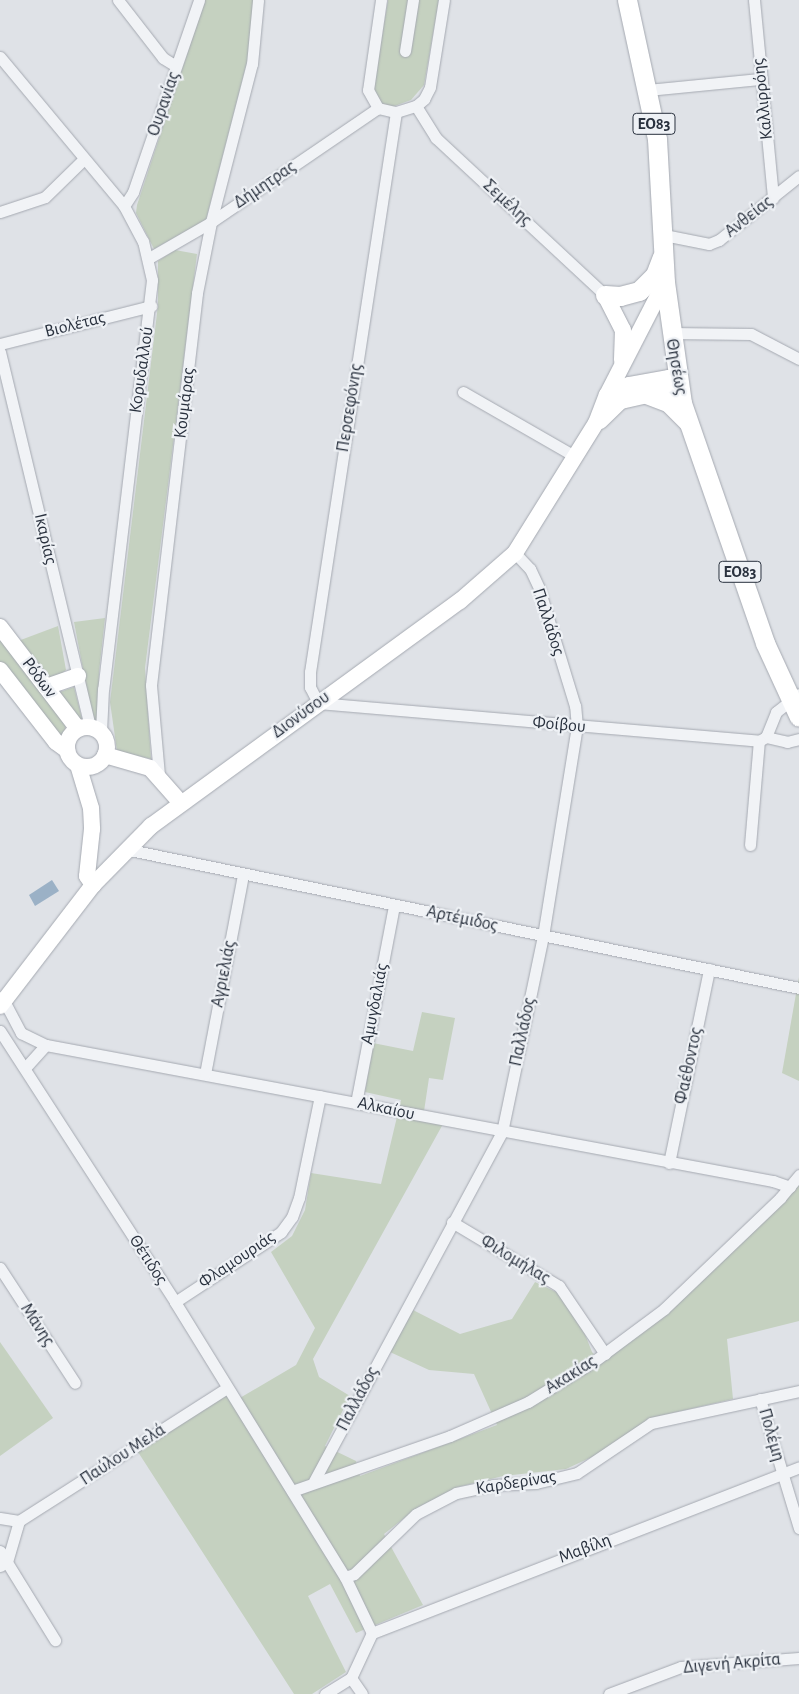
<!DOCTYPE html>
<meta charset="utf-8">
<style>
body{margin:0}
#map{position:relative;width:799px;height:1694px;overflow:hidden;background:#dfe2e7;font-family:"Alegreya Sans",sans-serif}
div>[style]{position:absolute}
.green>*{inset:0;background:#c5d1c0}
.water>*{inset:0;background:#9bb1c6}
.roads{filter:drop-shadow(0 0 1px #a5a9b1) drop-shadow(0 0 1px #a5a9b1)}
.street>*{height:11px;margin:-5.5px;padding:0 5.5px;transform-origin:5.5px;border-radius:5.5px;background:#f1f3f6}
.secondary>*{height:16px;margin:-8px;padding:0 8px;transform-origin:8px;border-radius:8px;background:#fff}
.secondary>.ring{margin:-8px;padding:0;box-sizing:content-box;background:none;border:16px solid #fff;border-radius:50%}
.primary>*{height:19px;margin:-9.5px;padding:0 9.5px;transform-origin:9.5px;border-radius:9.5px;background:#fff}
span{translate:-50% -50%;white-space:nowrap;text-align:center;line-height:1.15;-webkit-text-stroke:4.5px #eef1f5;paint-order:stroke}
.shield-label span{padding:1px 4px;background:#eef1f5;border:1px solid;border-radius:4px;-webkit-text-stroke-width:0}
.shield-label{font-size:16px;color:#29313e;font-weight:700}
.street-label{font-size:18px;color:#29313e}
</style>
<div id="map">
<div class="green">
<div style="clip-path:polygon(205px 0,254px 0,252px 43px,206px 220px,154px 249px,136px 213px,137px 205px)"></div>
<div style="clip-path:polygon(388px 0,439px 0,424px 85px,411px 100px,392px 107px,383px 105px,373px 91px)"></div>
<div style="clip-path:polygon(175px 250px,197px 254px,145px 668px,151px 759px,117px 751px,110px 702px,158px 305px,158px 261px)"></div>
<div style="clip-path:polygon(105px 618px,99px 672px,98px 722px,93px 722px,74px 622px)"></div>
<div style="clip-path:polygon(58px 626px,66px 670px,56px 679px,47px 677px,18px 641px)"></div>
<div style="clip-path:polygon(0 636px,66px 723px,64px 735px,58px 735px,0 662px)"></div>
<div style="clip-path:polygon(74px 687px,82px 719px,79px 721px,57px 693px)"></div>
<div style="clip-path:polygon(799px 977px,799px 1081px,782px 1073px)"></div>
<div style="clip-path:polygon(422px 1012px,455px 1018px,443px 1080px,429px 1078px,423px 1118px,443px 1124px,313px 1359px,319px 1377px,350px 1396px,325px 1446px,356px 1461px,360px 1476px,497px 1425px,474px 1374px,429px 1370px,390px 1352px,413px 1310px,460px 1334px,512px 1319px,535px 1282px,571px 1299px,592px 1352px,602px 1363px,667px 1313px,799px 1185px,799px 1321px,727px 1339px,733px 1399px,651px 1418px,594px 1456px,566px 1469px,503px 1476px,458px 1487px,417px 1508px,384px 1534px,423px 1605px,356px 1633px,330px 1584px,308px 1596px,346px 1672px,312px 1694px,294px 1694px,138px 1452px,227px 1394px,233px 1402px,296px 1365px,315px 1328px,271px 1252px,292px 1236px,305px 1210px,311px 1173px,381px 1184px,401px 1100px,365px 1092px,373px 1043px,413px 1051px)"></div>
<div style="clip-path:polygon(0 1342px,53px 1418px,0 1456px)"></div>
</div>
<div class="water">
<div style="clip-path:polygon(52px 880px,59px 891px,35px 906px,29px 895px)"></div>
</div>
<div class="roads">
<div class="street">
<div style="left:118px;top:0;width:73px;rotate:52.2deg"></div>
<div style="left:163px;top:58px;width:15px;rotate:32deg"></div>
<div style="left:381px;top:0;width:91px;rotate:98.2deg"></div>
<div style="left:368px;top:90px;width:21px;rotate:61deg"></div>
<div style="left:378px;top:108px;width:18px;rotate:13deg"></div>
<div style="left:396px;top:112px;width:21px;rotate:-17deg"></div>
<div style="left:416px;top:106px;width:11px;rotate:-41deg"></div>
<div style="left:424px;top:99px;width:13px;rotate:-63deg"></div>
<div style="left:430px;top:87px;width:88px;rotate:-80.9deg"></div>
<div style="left:754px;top:0;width:199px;rotate:84.5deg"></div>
<div style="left:405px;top:51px;width:52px;rotate:-81.1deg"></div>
<div style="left:0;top:57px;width:194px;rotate:50.2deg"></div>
<div style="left:124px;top:206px;width:40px;rotate:62deg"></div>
<div style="left:143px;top:241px;width:40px;rotate:77deg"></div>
<div style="left:152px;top:280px;width:412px;rotate:96.8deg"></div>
<div style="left:103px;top:689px;width:43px;rotate:92.7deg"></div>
<div style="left:648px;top:90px;width:114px;rotate:-5.6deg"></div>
<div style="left:416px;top:106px;width:38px;rotate:58deg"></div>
<div style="left:436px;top:138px;width:231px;rotate:42.9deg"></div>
<div style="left:396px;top:112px;width:567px;rotate:98.73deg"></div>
<div style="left:310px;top:672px;width:15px;rotate:90deg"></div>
<div style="left:310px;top:687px;width:18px;rotate:63deg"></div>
<div style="left:318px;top:703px;width:443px;rotate:4.9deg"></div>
<div style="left:759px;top:741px;width:8px;rotate:-30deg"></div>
<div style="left:766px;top:737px;width:22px;rotate:13deg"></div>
<div style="left:787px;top:742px;width:12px;rotate:-14deg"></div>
<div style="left:124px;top:206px;width:17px;rotate:-57deg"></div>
<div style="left:133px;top:192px;width:203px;rotate:-71deg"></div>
<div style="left:0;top:212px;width:47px;rotate:-18.4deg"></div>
<div style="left:45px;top:197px;width:54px;rotate:-44.3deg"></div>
<div style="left:664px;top:235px;width:46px;rotate:11.3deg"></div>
<div style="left:709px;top:244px;width:11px;rotate:-22deg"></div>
<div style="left:719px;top:240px;width:102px;rotate:-38.7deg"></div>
<div style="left:149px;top:258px;width:72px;rotate:-30.1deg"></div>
<div style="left:211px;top:222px;width:202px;rotate:-34.3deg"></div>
<div style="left:670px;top:333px;width:81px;rotate:0.7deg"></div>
<div style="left:751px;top:334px;width:54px;rotate:27.5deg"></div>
<div style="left:0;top:344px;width:156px;rotate:-14.1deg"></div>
<div style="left:0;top:352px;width:386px;rotate:76.5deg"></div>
<div style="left:463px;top:392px;width:130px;rotate:29.9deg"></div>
<div style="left:766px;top:737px;width:27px;rotate:-68deg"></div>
<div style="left:776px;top:712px;width:29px;rotate:-38deg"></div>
<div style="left:159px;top:775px;width:90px;rotate:-95.1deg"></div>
<div style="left:151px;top:685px;width:395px;rotate:-83.3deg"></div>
<div style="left:197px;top:293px;width:72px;rotate:-78.8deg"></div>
<div style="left:211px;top:222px;width:163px;rotate:-75.5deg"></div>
<div style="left:252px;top:64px;width:64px;rotate:-84.6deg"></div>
<div style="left:750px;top:845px;width:104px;rotate:-85.1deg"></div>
<div style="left:125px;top:849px;width:688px;rotate:11.65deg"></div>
<div style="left:2px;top:997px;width:41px;rotate:62.2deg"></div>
<div style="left:21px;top:1033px;width:28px;rotate:26deg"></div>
<div style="left:46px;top:1045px;width:740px;rotate:10.6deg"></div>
<div style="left:773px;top:1181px;width:18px;rotate:19deg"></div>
<div style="left:0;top:1031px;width:323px;rotate:57.1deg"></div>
<div style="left:175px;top:1302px;width:323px;rotate:58.3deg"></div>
<div style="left:345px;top:1577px;width:9px;rotate:-18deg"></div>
<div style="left:354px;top:1574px;width:86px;rotate:-44.1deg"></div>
<div style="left:416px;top:1514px;width:45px;rotate:-27.7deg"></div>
<div style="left:456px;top:1493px;width:38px;rotate:-12deg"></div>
<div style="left:493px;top:1485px;width:43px;rotate:-2.7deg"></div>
<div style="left:536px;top:1483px;width:42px;rotate:-13.7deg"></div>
<div style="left:577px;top:1473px;width:89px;rotate:-34deg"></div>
<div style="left:651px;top:1423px;width:151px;rotate:-12.2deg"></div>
<div style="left:25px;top:1068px;width:31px;rotate:-48deg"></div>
<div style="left:205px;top:1074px;width:203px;rotate:-79.2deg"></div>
<div style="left:356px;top:1103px;width:201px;rotate:-79.1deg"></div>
<div style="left:669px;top:1163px;width:198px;rotate:-78.3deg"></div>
<div style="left:452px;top:1222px;width:125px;rotate:30.9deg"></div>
<div style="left:559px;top:1286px;width:82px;rotate:55.9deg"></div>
<div style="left:0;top:1268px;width:137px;rotate:56.9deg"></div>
<div style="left:175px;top:1302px;width:127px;rotate:-33.4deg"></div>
<div style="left:281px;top:1232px;width:19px;rotate:-54deg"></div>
<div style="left:292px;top:1217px;width:20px;rotate:-70deg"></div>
<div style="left:299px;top:1198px;width:104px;rotate:-78.4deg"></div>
<div style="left:760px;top:1399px;width:135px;rotate:73.2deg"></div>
<div style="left:314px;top:1481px;width:396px;rotate:-61.7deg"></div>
<div style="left:502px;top:1132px;width:200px;rotate:-78.2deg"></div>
<div style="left:543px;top:936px;width:212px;rotate:-80.8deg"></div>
<div style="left:577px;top:727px;width:21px;rotate:-95deg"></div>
<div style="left:575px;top:706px;width:123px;rotate:-107deg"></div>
<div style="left:539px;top:588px;width:21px;rotate:-115deg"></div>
<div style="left:530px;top:569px;width:22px;rotate:-133deg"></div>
<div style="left:292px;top:1491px;width:167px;rotate:-19.2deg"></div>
<div style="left:450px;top:1436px;width:85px;rotate:-23.6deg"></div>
<div style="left:528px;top:1402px;width:76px;rotate:-31.6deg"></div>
<div style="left:593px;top:1362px;width:89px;rotate:-36.7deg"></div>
<div style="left:664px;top:1309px;width:161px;rotate:-43.7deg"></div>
<div style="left:780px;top:1198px;width:30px;rotate:-50deg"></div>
<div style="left:0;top:1518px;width:19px;rotate:9deg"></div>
<div style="left:0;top:1551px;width:105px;rotate:58.3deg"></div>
<div style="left:0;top:1566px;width:8px;rotate:-30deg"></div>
<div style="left:7px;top:1562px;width:43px;rotate:-73.7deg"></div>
<div style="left:19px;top:1521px;width:247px;rotate:-32.6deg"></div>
<div style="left:345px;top:1577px;width:62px;rotate:64.3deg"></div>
<div style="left:372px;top:1633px;width:458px;rotate:-21.2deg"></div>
<div style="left:351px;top:1678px;width:19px;rotate:55deg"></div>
<div style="left:325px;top:1694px;width:31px;rotate:-32deg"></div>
<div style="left:351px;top:1678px;width:50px;rotate:-65deg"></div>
<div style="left:609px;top:1694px;width:77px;rotate:-20.6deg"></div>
<div style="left:681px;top:1667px;width:118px;rotate:-4.4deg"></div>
</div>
<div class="secondary">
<div style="left:605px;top:295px;width:39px;rotate:63deg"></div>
<div style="left:623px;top:330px;width:30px;rotate:92deg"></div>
<div style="left:644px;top:395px;width:26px;rotate:21deg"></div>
<div style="left:668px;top:404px;width:28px;rotate:45deg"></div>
<div style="left:600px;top:421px;width:29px;rotate:-44deg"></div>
<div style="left:621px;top:401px;width:50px;rotate:-12.7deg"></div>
<div style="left:670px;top:390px;width:11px;rotate:-45deg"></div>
<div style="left:678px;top:382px;width:10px;rotate:-156deg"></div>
<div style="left:669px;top:378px;width:41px;rotate:170.1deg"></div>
<div style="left:629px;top:385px;width:24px;rotate:156deg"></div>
<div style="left:0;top:627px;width:128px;rotate:52.6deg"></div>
<div style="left:0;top:670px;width:91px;rotate:52.1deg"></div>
<div style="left:56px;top:742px;width:14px;rotate:36deg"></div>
<div style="left:46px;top:687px;width:34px;rotate:-19deg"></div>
<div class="ring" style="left:67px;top:727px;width:24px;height:24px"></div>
<div style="left:105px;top:755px;width:47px;rotate:16.1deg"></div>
<div style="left:150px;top:768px;width:47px;rotate:48.5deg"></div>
<div style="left:78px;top:765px;width:45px;rotate:73.2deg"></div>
<div style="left:91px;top:808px;width:21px;rotate:87deg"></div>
<div style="left:92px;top:829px;width:47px;rotate:96.1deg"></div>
<div style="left:87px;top:876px;width:11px;rotate:56deg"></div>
<div style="left:0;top:1006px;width:153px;rotate:-52.5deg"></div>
<div style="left:93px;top:885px;width:83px;rotate:-45.5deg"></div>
<div style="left:151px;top:826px;width:382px;rotate:-36.1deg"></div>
<div style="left:460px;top:601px;width:73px;rotate:-41.1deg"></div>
<div style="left:515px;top:553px;width:153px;rotate:-58.1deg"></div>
<div style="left:596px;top:423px;width:30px;rotate:-69deg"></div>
<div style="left:607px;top:395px;width:127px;rotate:-62.8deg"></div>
</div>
<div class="primary">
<div style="left:627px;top:0;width:142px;rotate:77.8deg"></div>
<div style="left:657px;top:139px;width:143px;rotate:86.8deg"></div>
<div style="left:665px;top:282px;width:122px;rotate:82deg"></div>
<div style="left:682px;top:403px;width:254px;rotate:70.9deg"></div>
<div style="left:765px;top:643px;width:81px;rotate:65.3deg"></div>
<div style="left:605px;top:295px;width:15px;rotate:4deg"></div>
<div style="left:620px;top:296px;width:20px;rotate:-15deg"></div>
<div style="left:639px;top:291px;width:23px;rotate:-45deg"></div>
<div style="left:655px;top:275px;width:19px;rotate:-69deg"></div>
</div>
</div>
<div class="shield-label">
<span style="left:654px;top:124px">ΕΟ83</span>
<span style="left:740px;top:572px">ΕΟ83</span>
</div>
<div class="street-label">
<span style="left:763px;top:99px;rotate:-96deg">Καλλιρρόης</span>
<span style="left:164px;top:104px;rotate:-71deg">Ουρανίας</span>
<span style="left:265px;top:185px;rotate:-34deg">Δήμητρας</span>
<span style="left:507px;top:203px;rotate:43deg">Σεμέλης</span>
<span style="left:749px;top:217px;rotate:-38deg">Ανθείας</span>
<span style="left:75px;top:325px;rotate:-14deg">Βιολέτας</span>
<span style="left:676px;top:367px;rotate:80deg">Θησέως</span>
<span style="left:142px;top:370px;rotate:-82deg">Κορυδαλλού</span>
<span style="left:185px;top:403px;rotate:-83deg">Κουμάρας</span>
<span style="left:350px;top:408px;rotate:-81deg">Περσεφόνης</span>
<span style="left:45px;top:539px;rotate:77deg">Ικαρίας</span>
<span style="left:548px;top:622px;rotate:72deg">Παλλάδος</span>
<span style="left:39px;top:678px;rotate:53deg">Ρόδων</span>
<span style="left:301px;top:715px;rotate:-36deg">Διονύσου</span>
<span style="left:559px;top:725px;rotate:5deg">Φοίβου</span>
<span style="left:462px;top:919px;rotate:12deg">Αρτέμιδος</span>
<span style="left:224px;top:974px;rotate:-79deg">Αγριελιάς</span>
<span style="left:375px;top:1004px;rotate:-79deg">Αμυγδαλιάς</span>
<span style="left:523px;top:1032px;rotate:-78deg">Παλλάδος</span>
<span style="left:689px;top:1066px;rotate:-78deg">Φαέθοντος</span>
<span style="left:386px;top:1109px;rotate:12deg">Αλκαίου</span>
<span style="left:148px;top:1260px;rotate:57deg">Θέτιδος</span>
<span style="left:237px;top:1260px;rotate:-34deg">Φλαμουριάς</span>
<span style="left:515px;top:1260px;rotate:31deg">Φιλομήλας</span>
<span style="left:37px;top:1325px;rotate:57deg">Μάνης</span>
<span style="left:571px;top:1375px;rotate:-32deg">Ακακίας</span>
<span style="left:358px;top:1399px;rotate:-62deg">Παλλάδος</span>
<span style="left:771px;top:1435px;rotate:74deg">Πολέμη</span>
<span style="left:123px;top:1455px;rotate:-33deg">Παύλου Μελά</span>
<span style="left:516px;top:1483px;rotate:-9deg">Καρδερίνας</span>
<span style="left:585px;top:1549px;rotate:-21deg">Μαβίλη</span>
<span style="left:732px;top:1664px;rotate:-5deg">Διγενή Ακρίτα</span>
</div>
</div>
